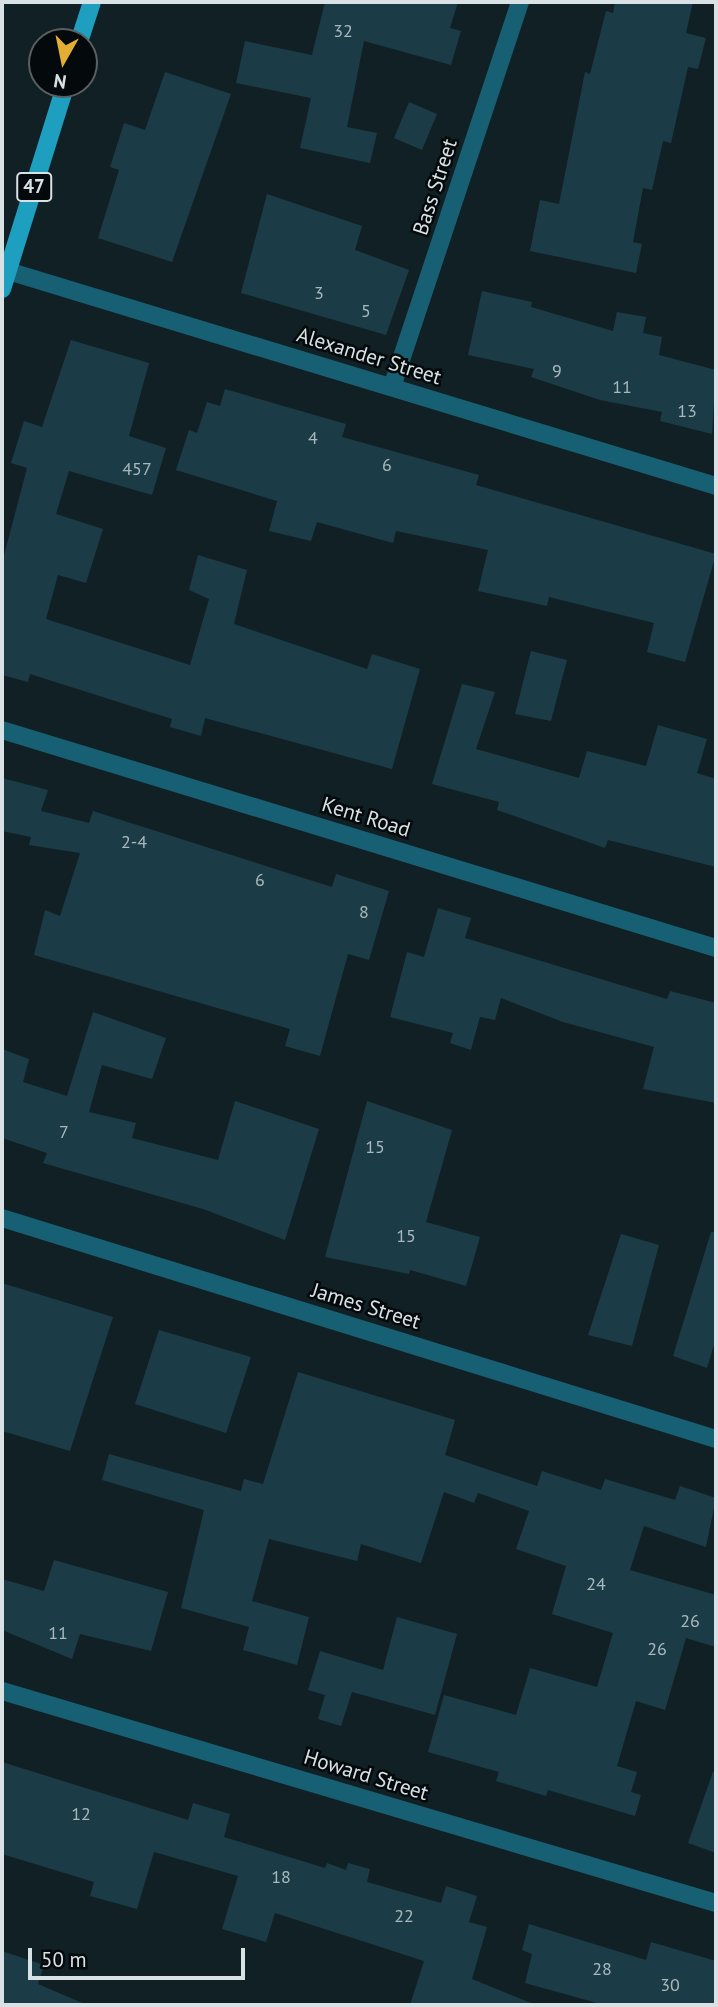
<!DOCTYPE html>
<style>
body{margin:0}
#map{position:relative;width:718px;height:2007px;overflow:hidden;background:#112025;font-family:"PT Sans",sans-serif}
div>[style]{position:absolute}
.building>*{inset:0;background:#1b3c46}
.minor>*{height:18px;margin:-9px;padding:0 9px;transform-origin:9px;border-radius:9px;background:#176073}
.primary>*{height:18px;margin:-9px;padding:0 9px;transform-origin:9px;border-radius:9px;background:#1e9fc0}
span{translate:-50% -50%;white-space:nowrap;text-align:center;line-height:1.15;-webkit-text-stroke:5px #04090b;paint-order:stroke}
.number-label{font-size:18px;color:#a9b8bc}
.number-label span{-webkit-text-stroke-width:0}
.shield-label span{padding:2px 5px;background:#04090b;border:2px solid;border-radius:5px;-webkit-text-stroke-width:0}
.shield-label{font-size:19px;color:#d8e1e4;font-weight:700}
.street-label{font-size:21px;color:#d8e1e4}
.frame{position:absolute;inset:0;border:4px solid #d8e1e4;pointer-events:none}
.north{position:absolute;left:28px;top:28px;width:70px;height:70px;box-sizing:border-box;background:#04090b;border:2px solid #595f62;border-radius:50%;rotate:189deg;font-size:19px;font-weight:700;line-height:28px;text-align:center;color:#d8e1e4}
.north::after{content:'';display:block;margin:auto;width:24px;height:32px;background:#e2af34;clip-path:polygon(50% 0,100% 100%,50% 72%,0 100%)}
.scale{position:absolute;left:28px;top:1948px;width:217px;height:32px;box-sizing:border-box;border:4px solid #d8e1e4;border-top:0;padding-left:9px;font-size:21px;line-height:24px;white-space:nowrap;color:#d8e1e4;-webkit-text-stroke:5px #04090b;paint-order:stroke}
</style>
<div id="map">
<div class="building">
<div style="clip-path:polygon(325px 2px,458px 2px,450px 28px,461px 31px,451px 65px,364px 41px,347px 127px,377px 133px,370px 163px,300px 148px,311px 98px,236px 83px,245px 41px,312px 55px)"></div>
<div style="clip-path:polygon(615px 2px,693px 2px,686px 33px,706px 38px,698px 69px,688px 67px,671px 143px,663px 141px,652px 190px,643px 188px,633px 242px,642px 244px,636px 273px,530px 251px,540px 200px,559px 204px,585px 72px,590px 74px,606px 11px,613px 13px)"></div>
<div style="clip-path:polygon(165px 72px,231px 94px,172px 262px,98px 238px,119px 170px,110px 167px,124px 123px,145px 130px)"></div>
<div style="clip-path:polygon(409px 102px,437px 114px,422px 150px,394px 138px)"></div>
<div style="clip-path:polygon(267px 194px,362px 226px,355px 250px,409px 270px,386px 335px,241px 293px)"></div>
<div style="clip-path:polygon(482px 291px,532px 302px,531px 307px,613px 331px,617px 312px,646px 317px,643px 333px,662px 337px,659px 355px,716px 370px,712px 434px,660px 421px,662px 412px,600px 400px,531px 377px,534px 369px,468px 355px)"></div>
<div style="clip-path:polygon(71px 340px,149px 363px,129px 436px,166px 448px,152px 495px,69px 471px,56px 514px,103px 529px,86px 583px,58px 575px,46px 619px,190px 665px,209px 599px,189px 590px,198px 555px,247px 570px,234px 624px,367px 669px,372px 654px,420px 669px,392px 769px,205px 718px,201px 736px,170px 727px,172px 719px,30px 674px,28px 682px,2px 675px,2px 563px,27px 468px,11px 463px,24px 421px,42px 427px)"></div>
<div style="clip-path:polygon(225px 389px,346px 424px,342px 437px,479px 475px,476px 485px,716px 554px,685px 662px,647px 652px,654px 623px,549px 597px,547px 606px,478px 591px,488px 550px,396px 531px,393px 543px,317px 522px,311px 541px,269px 531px,277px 501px,176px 470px,189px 430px,197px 433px,207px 402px,220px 406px)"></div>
<div style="clip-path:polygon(531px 651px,567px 660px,551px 721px,515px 714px)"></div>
<div style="clip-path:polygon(462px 684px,495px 692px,476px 749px,579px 778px,587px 751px,646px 766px,658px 725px,707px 739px,697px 773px,716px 779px,716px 867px,608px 840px,605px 848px,497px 810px,499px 802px,432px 784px)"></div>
<div style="clip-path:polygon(2px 778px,48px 790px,41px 811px,89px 823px,93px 811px,332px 887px,336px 874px,389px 891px,369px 960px,348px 954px,320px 1056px,285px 1046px,290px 1029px,34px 955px,45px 910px,60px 916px,80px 853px,29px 845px,31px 837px,2px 831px)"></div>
<div style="clip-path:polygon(438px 908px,471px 918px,465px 938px,667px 999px,670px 991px,716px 1003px,716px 1103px,643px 1089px,654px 1047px,563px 1022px,501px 998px,495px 1020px,480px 1017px,471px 1050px,450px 1043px,453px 1033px,390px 1017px,407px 952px,424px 957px)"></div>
<div style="clip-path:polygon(93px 1012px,166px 1038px,152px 1079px,102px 1065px,89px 1112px,136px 1123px,132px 1138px,218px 1160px,235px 1101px,319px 1129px,285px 1240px,203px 1209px,43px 1163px,47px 1153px,2px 1138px,2px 1049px,29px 1059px,23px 1082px,67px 1096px)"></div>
<div style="clip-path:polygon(367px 1101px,452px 1130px,426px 1222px,480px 1237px,466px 1286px,410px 1270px,409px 1274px,325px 1257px)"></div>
<div style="clip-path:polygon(711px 1232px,716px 1232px,716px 1338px,707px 1368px,673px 1356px)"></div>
<div style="clip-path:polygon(621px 1234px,659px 1245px,632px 1346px,588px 1335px)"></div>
<div style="clip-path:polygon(2px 1283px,113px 1317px,70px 1451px,2px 1431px)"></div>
<div style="clip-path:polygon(159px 1330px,251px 1357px,226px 1433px,135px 1404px)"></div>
<div style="clip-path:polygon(298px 1372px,455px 1420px,445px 1455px,537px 1486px,542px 1471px,601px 1490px,605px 1479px,675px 1500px,680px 1486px,716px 1498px,706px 1547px,644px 1526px,630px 1570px,716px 1595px,716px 1647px,686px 1638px,665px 1710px,636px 1701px,617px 1766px,637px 1772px,631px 1792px,641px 1795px,635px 1816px,548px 1790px,546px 1796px,496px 1781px,499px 1772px,428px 1752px,444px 1695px,516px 1715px,530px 1668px,597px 1687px,613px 1633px,552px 1614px,566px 1566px,516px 1549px,529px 1511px,478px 1493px,474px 1503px,444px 1492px,421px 1563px,361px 1544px,357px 1561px,269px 1539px,252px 1601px,309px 1617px,297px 1665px,243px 1650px,249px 1627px,181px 1608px,204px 1510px,102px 1480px,109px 1454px,241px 1491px,244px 1479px,263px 1484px)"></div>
<div style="clip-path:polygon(54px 1560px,168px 1592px,151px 1651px,80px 1634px,72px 1659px,2px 1630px,2px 1579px,44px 1591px)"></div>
<div style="clip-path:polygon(397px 1617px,457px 1634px,435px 1715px,352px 1692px,341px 1726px,318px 1719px,325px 1695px,308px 1690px,320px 1651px,383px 1670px)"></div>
<div style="clip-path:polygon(2px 1762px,188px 1820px,193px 1803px,230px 1814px,224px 1837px,325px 1868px,327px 1863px,346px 1870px,348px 1863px,370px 1869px,367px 1882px,441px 1903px,446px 1886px,477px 1896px,469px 1922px,487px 1927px,472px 1979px,536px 2005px,410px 2005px,424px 1961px,275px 1913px,266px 1942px,222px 1929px,238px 1876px,154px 1852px,137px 1909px,90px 1896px,94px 1882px,2px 1854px)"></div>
<div style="clip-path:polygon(713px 1772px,716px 1773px,716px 1853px,688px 1843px)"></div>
<div style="clip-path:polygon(529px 1924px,646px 1960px,651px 1942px,716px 1961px,716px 2005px,604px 2005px,525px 1983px,532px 1954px,522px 1950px)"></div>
<div style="clip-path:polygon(2px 1951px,44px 1965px,38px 1984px,87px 2005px,2px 2005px)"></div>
</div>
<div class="minor">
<div style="left:8px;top:271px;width:740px;rotate:16.89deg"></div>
<div style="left:392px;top:387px;width:406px;rotate:-71.6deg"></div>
<div style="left:2px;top:730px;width:747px;rotate:16.98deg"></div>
<div style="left:2px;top:1218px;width:747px;rotate:17.2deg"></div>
<div style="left:2px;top:1691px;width:745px;rotate:16.54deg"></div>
</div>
<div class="primary">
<div style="left:79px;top:42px;width:42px;rotate:-72deg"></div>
<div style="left:2px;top:289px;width:215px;rotate:-72.7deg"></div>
</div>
<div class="number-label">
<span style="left:343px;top:31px">32</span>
<span style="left:319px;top:293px">3</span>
<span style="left:366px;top:311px">5</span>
<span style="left:557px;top:371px">9</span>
<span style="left:622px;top:387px">11</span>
<span style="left:687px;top:411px">13</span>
<span style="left:313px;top:438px">4</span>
<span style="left:387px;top:465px">6</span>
<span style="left:137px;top:469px">457</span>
<span style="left:134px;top:842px">2-4</span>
<span style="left:260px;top:880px">6</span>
<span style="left:364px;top:912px">8</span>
<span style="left:64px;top:1132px">7</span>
<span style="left:375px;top:1147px">15</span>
<span style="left:406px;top:1236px">15</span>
<span style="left:596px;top:1584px">24</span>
<span style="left:690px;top:1621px">26</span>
<span style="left:58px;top:1633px">11</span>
<span style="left:657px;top:1649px">26</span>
<span style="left:81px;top:1814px">12</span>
<span style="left:281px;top:1877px">18</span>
<span style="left:404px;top:1916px">22</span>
<span style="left:602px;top:1969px">28</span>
<span style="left:670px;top:1985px">30</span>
</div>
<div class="shield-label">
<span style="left:34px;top:187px">47</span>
</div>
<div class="street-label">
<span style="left:435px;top:187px;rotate:-72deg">Bass Street</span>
<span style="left:369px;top:356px;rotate:17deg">Alexander Street</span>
<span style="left:366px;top:817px;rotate:17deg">Kent Road</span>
<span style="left:366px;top:1306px;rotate:17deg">James Street</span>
<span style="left:366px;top:1775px;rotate:17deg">Howard Street</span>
</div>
<div class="frame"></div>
<div class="north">N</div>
<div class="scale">50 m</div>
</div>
